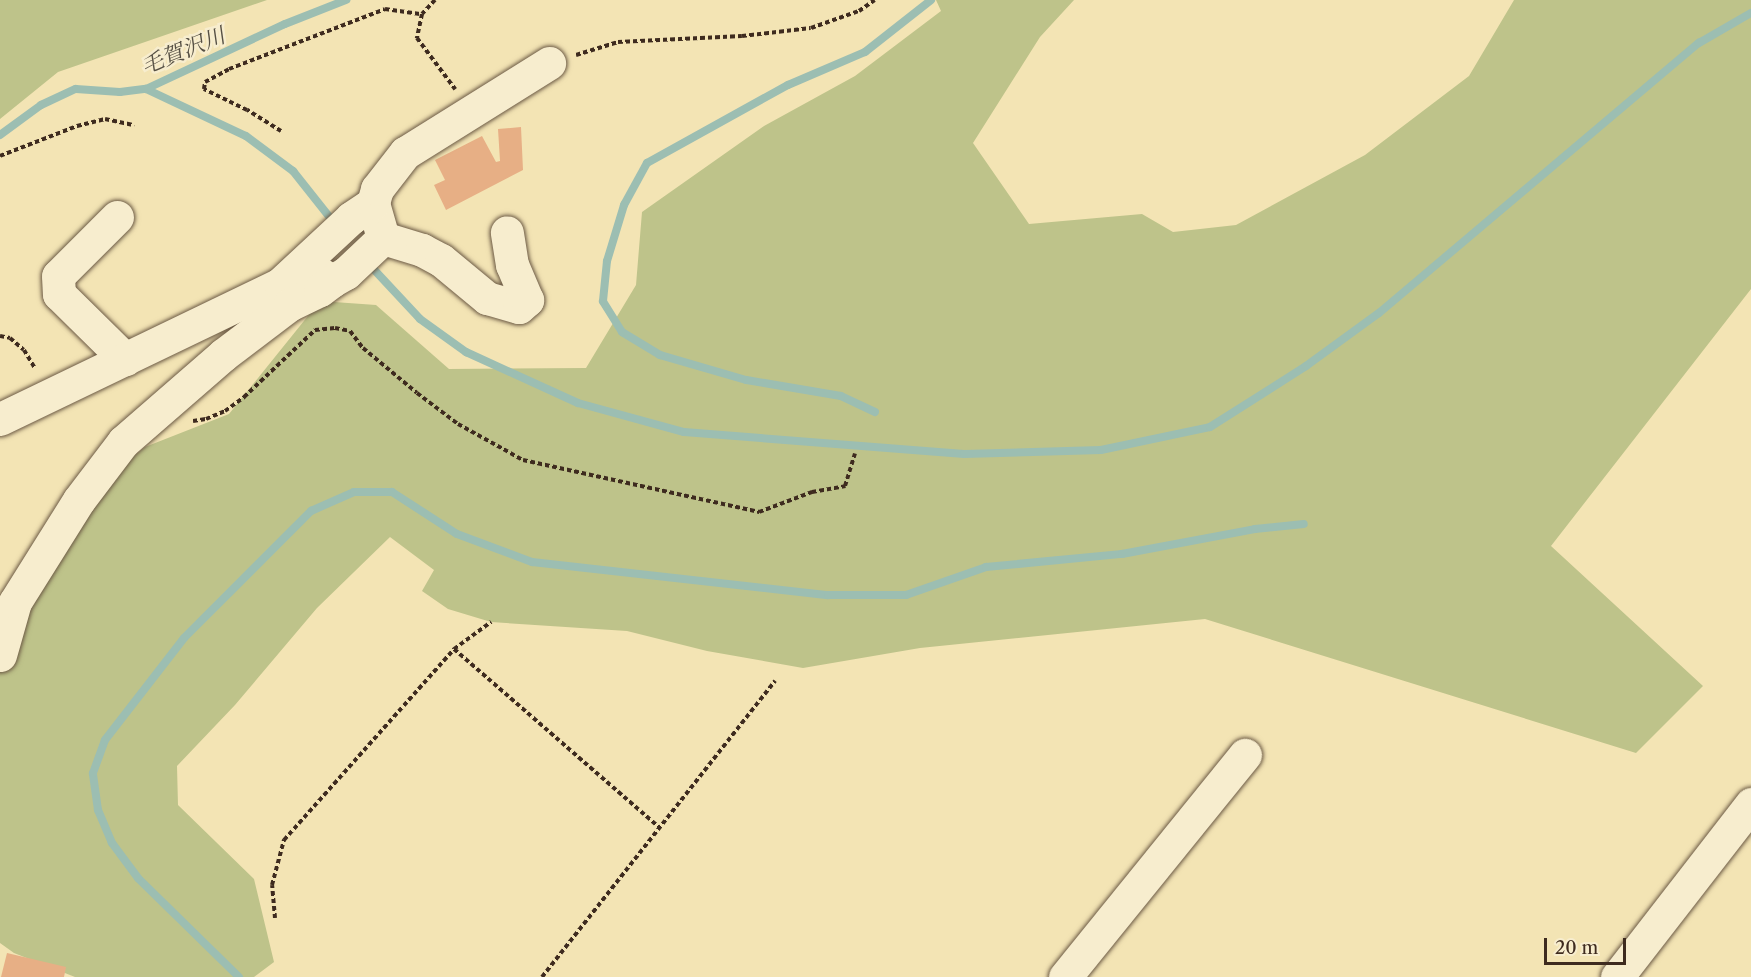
<!DOCTYPE html>
<meta charset="utf-8">
<style>
body{margin:0}
#map{position:relative;width:1751px;height:977px;overflow:hidden;background:#f3e4b4;font-family:"Libre Caslon Text","Noto Serif JP",serif}
div>[style]{position:absolute}
.green>*{inset:0;background:#bec38a}
.stream>*{height:8px;margin:-4px;padding:0 4px;transform-origin:4px;border-radius:4px;background:#9cbeb2}
.building>*{inset:0;background:#e7af85}
.path>*{height:4px;margin-top:-2px;transform-origin:0;background:repeating-linear-gradient(90deg,#3e2b1f 0 4.5px,transparent 0 7.5px)}
.roads{filter:drop-shadow(0 0 2px #6b5944) drop-shadow(0 0 2px #6b5944)}
.minor>*{height:33px;margin:-16.5px;padding:0 16.5px;transform-origin:16.5px;border-radius:16.5px;background:#f7edce}
span{translate:-50% -50%;white-space:nowrap;text-align:center;line-height:1.15;-webkit-text-stroke:5px #f7edce;paint-order:stroke}
.water-label{font-size:22px;color:#565044;font-style:italic}
.scale{position:absolute;left:1544px;top:938px;width:82px;height:27px;box-sizing:border-box;border:3px solid #3e2b1f;border-top:0;padding-left:8px;font-size:18px;line-height:21px;white-space:nowrap;color:#3e2b1f;-webkit-text-stroke:4px #f7edce;paint-order:stroke}
</style>
<div id="map">
<div class="green">
<div style="clip-path:polygon(0 0,267px 0,58px 72px,0 119px)"></div>
<div style="clip-path:polygon(936px 0,1074px 0,1040px 37px,973px 143px,1029px 224px,1142px 214px,1173px 232px,1236px 225px,1365px 155px,1469px 76px,1514px 0,1751px 0,1751px 289px,1551px 546px,1703px 686px,1636px 753px,1205px 619px,920px 648px,803px 668px,707px 651px,627px 631px,491px 622px,448px 609px,422px 591px,434px 570px,390px 537px,317px 608px,235px 705px,177px 766px,178px 805px,254px 879px,274px 962px,254px 977px,75px 977px,14px 953px,0 943px,0 624px,79px 500px,145px 447px,229px 414px,320px 301px,376px 305px,449px 369px,586px 368px,636px 285px,642px 212px,764px 126px,855px 76px,941px 11px)"></div>
</div>
<div class="stream">
<div style="left:146px;top:89px;width:110px;rotate:25.2deg"></div>
<div style="left:246px;top:136px;width:59px;rotate:36.7deg"></div>
<div style="left:293px;top:171px;width:68px;rotate:51.6deg"></div>
<div style="left:0;top:135px;width:51px;rotate:-36.2deg"></div>
<div style="left:41px;top:105px;width:38px;rotate:-25deg"></div>
<div style="left:76px;top:89px;width:44px;rotate:3.9deg"></div>
<div style="left:120px;top:92px;width:26px;rotate:-7deg"></div>
<div style="left:146px;top:89px;width:153px;rotate:-25.1deg"></div>
<div style="left:285px;top:24px;width:66px;rotate:-21.5deg"></div>
<div style="left:366px;top:261px;width:79px;rotate:47deg"></div>
<div style="left:420px;top:319px;width:57px;rotate:35.7deg"></div>
<div style="left:466px;top:352px;width:123px;rotate:24.5deg"></div>
<div style="left:578px;top:403px;width:110px;rotate:15.3deg"></div>
<div style="left:684px;top:432px;width:281px;rotate:4.5deg"></div>
<div style="left:964px;top:454px;width:137px;rotate:-1.7deg"></div>
<div style="left:1101px;top:450px;width:111px;rotate:-11.9deg"></div>
<div style="left:1210px;top:427px;width:114px;rotate:-32.4deg"></div>
<div style="left:1306px;top:366px;width:90px;rotate:-36deg"></div>
<div style="left:1379px;top:313px;width:419px;rotate:-40.2deg"></div>
<div style="left:1699px;top:43px;width:60px;rotate:-30deg"></div>
<div style="left:875px;top:412px;width:38px;rotate:-155deg"></div>
<div style="left:841px;top:396px;width:96px;rotate:-170.4deg"></div>
<div style="left:746px;top:380px;width:90px;rotate:-163.8deg"></div>
<div style="left:660px;top:355px;width:44px;rotate:-148.8deg"></div>
<div style="left:622px;top:332px;width:36px;rotate:-122deg"></div>
<div style="left:603px;top:301px;width:40px;rotate:-84.3deg"></div>
<div style="left:607px;top:261px;width:59px;rotate:-73.1deg"></div>
<div style="left:624px;top:205px;width:48px;rotate:-61.3deg"></div>
<div style="left:647px;top:163px;width:161px;rotate:-29deg"></div>
<div style="left:788px;top:85px;width:84px;rotate:-23.2deg"></div>
<div style="left:865px;top:52px;width:84px;rotate:-38.2deg"></div>
<div style="left:239px;top:977px;width:141px;rotate:-135.6deg"></div>
<div style="left:138px;top:878px;width:44px;rotate:-126.6deg"></div>
<div style="left:112px;top:843px;width:36px;rotate:-113deg"></div>
<div style="left:98px;top:810px;width:37px;rotate:-98deg"></div>
<div style="left:93px;top:773px;width:35px;rotate:-70deg"></div>
<div style="left:105px;top:740px;width:129px;rotate:-52.2deg"></div>
<div style="left:184px;top:638px;width:180px;rotate:-45deg"></div>
<div style="left:311px;top:511px;width:47px;rotate:-23.8deg"></div>
<div style="left:354px;top:492px;width:38px"></div>
<div style="left:392px;top:492px;width:77px;rotate:32.9deg"></div>
<div style="left:457px;top:534px;width:80px;rotate:20.5deg"></div>
<div style="left:532px;top:562px;width:298px;rotate:6.4deg"></div>
<div style="left:828px;top:595px;width:78px"></div>
<div style="left:906px;top:595px;width:85px;rotate:-19.3deg"></div>
<div style="left:986px;top:567px;width:137px;rotate:-5.5deg"></div>
<div style="left:1122px;top:554px;width:135px;rotate:-10.6deg"></div>
<div style="left:1255px;top:529px;width:49px;rotate:-5.8deg"></div>
</div>
<div class="building">
<div style="clip-path:polygon(521px 127px,523px 170px,446px 210px,434px 185px,445px 180px,435px 160px,482px 136px,496px 162px,500px 161px,498px 129px)"></div>
<div style="clip-path:polygon(7px 953px,66px 967px,64px 977px,1px 977px)"></div>
</div>
<div class="path">
<div style="left:435px;top:0;width:19px;rotate:133deg"></div>
<div style="left:422px;top:14px;width:25px;rotate:102deg"></div>
<div style="left:417px;top:38px;width:64px;rotate:53.3deg"></div>
<div style="left:576px;top:55px;width:44px;rotate:-17.2deg"></div>
<div style="left:618px;top:42px;width:124px;rotate:-2.8deg"></div>
<div style="left:742px;top:36px;width:69px;rotate:-6.6deg"></div>
<div style="left:811px;top:28px;width:51px;rotate:-19.5deg"></div>
<div style="left:859px;top:11px;width:19px;rotate:-35deg"></div>
<div style="left:281px;top:131px;width:40px;rotate:-148deg"></div>
<div style="left:247px;top:110px;width:48px;rotate:-154deg"></div>
<div style="left:204px;top:89px;width:7px;rotate:-82deg"></div>
<div style="left:205px;top:82px;width:27px;rotate:-28deg"></div>
<div style="left:229px;top:69px;width:167px;rotate:-21deg"></div>
<div style="left:385px;top:9px;width:37px;rotate:8deg"></div>
<div style="left:0;top:156px;width:83px;rotate:-21.3deg"></div>
<div style="left:77px;top:126px;width:29px;rotate:-14deg"></div>
<div style="left:105px;top:119px;width:30px;rotate:12deg"></div>
<div style="left:0;top:336px;width:10px;rotate:11deg"></div>
<div style="left:10px;top:338px;width:18px;rotate:41deg"></div>
<div style="left:24px;top:350px;width:21px;rotate:59deg"></div>
<div style="left:193px;top:421px;width:13px;rotate:-9deg"></div>
<div style="left:206px;top:419px;width:21px;rotate:-23deg"></div>
<div style="left:225px;top:411px;width:24px;rotate:-36deg"></div>
<div style="left:244px;top:397px;width:98px;rotate:-43.3deg"></div>
<div style="left:315px;top:330px;width:20px;rotate:-6deg"></div>
<div style="left:335px;top:328px;width:15px;rotate:11deg"></div>
<div style="left:350px;top:331px;width:21px;rotate:53deg"></div>
<div style="left:363px;top:348px;width:70px;rotate:39.8deg"></div>
<div style="left:417px;top:393px;width:51px;rotate:37.1deg"></div>
<div style="left:458px;top:424px;width:74px;rotate:29deg"></div>
<div style="left:523px;top:460px;width:242px;rotate:12.4deg"></div>
<div style="left:759px;top:512px;width:57px;rotate:-20.7deg"></div>
<div style="left:812px;top:492px;width:34px;rotate:-10deg"></div>
<div style="left:845px;top:486px;width:34px;rotate:-73deg"></div>
<div style="left:454px;top:649px;width:271px;rotate:41deg"></div>
<div style="left:275px;top:918px;width:33px;rotate:-95deg"></div>
<div style="left:272px;top:885px;width:47px;rotate:-75.1deg"></div>
<div style="left:284px;top:840px;width:256px;rotate:-48.3deg"></div>
<div style="left:454px;top:649px;width:46px;rotate:-36.1deg"></div>
<div style="left:542px;top:977px;width:377px;rotate:-51.8deg"></div>
</div>
<div class="roads">
<div class="minor">
<div style="left:373px;top:203px;width:36px;rotate:74deg"></div>
<div style="left:383px;top:238px;width:41px;rotate:17.1deg"></div>
<div style="left:422px;top:250px;width:21px;rotate:28deg"></div>
<div style="left:441px;top:260px;width:60px;rotate:39.6deg"></div>
<div style="left:487px;top:298px;width:33px;rotate:16deg"></div>
<div style="left:519px;top:307px;width:11px;rotate:-41deg"></div>
<div style="left:527px;top:300px;width:38px;rotate:-113deg"></div>
<div style="left:512px;top:265px;width:33px;rotate:-99deg"></div>
<div style="left:117px;top:217px;width:83px;rotate:135deg"></div>
<div style="left:58px;top:276px;width:18px;rotate:87deg"></div>
<div style="left:59px;top:294px;width:93px;rotate:44.6deg"></div>
<div style="left:314px;top:270px;width:21px;rotate:31deg"></div>
<div style="left:332px;top:281px;width:16px;rotate:-30deg"></div>
<div style="left:346px;top:273px;width:51px;rotate:-43.4deg"></div>
<div style="left:0;top:419px;width:311px;rotate:-25.7deg"></div>
<div style="left:280px;top:284px;width:97px;rotate:-42.9deg"></div>
<div style="left:351px;top:218px;width:27px;rotate:-34deg"></div>
<div style="left:373px;top:203px;width:15px;rotate:-74deg"></div>
<div style="left:377px;top:189px;width:46px;rotate:-52.1deg"></div>
<div style="left:405px;top:153px;width:170px;rotate:-32deg"></div>
<div style="left:0;top:655px;width:55px;rotate:-74.2deg"></div>
<div style="left:15px;top:602px;width:120px;rotate:-57.9deg"></div>
<div style="left:79px;top:500px;width:73px;rotate:-52.8deg"></div>
<div style="left:123px;top:442px;width:133px;rotate:-41deg"></div>
<div style="left:223px;top:355px;width:83px;rotate:-37.1deg"></div>
<div style="left:289px;top:305px;width:34px;rotate:-26deg"></div>
<div style="left:320px;top:290px;width:15px;rotate:-37deg"></div>
<div style="left:1065px;top:977px;width:286px;rotate:-51deg"></div>
<div style="left:1617px;top:977px;width:219px;rotate:-52.2deg"></div>
</div>
</div>
<div class="water-label">
<span style="left:183px;top:51px;rotate:-22deg">毛賀沢川</span>
</div>
<div class="scale">20 m</div>
</div>
